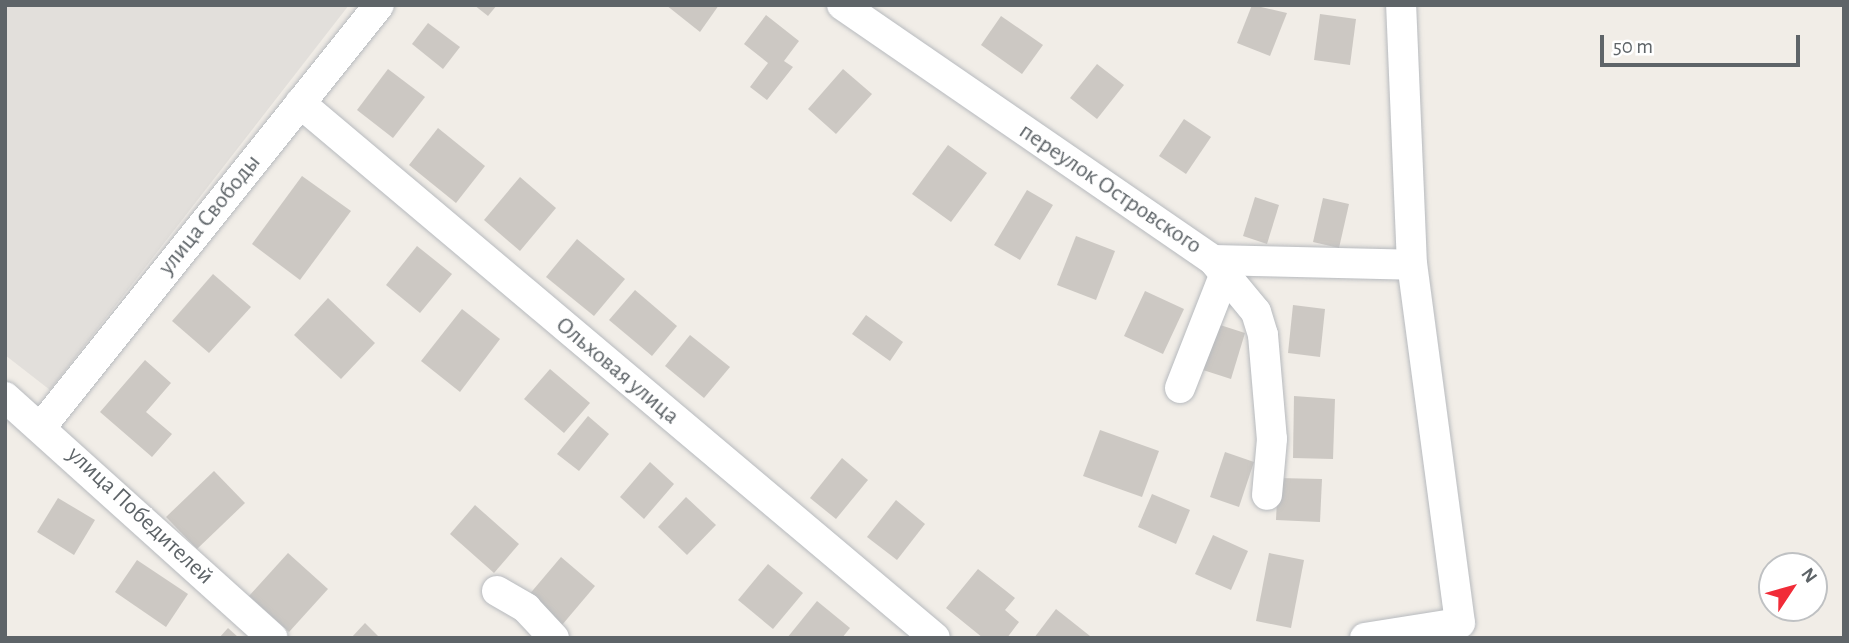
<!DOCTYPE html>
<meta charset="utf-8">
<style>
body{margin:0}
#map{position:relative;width:1849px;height:643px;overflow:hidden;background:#f1ede7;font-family:"Alegreya Sans",sans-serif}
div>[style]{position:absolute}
.industrial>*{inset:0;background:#e2dfdb}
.building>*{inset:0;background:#ccc8c3}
.roads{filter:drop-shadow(0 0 2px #b7babe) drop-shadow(0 0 2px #b7babe)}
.minor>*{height:30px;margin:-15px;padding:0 15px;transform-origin:15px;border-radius:15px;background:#fff}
span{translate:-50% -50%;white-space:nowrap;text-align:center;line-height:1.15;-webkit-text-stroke:5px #fff;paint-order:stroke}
.street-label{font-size:24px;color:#5e6468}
.frame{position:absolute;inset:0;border:7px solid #5e6468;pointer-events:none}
.north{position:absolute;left:1758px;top:552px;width:70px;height:70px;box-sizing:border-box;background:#fff;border:2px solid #bfc1c3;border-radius:50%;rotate:54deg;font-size:19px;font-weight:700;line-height:28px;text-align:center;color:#5e6468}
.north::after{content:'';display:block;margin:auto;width:24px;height:32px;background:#f12c38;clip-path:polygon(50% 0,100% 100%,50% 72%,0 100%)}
.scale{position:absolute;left:1600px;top:35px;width:200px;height:32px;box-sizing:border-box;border:4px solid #5e6468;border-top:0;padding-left:9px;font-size:21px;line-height:24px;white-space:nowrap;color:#5e6468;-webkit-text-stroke:5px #fff;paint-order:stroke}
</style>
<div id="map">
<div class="industrial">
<div style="clip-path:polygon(5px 5px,349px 5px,50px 390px,5px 355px)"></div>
</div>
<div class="building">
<div style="clip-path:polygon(474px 5px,497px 5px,488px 16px)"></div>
<div style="clip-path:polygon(666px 5px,719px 5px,700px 32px)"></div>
<div style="clip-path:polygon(1252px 5px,1287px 13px,1270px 56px,1237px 43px)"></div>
<div style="clip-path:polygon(1320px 14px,1356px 19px,1350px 65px,1314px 60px)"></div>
<div style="clip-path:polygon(766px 15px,799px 41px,784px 61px,793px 67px,767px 100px,750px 87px,768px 63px,744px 44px)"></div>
<div style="clip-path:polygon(1001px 16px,1043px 45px,1022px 74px,981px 45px)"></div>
<div style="clip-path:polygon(428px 23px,460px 47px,443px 69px,412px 44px)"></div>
<div style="clip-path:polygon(1097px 64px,1124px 85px,1097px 119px,1070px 98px)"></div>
<div style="clip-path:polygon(388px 69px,425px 97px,393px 138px,357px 110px)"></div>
<div style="clip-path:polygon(843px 69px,872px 94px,836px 134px,808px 109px)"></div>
<div style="clip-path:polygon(1184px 119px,1211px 137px,1186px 174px,1159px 156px)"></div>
<div style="clip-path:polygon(438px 128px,485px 166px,456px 203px,409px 165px)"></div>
<div style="clip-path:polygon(948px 145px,987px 173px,951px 222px,912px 194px)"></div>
<div style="clip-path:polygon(302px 176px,351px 211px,300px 280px,252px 244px)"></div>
<div style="clip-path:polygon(520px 177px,556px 208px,520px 251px,484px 220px)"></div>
<div style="clip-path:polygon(1027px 190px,1053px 205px,1020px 260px,994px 245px)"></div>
<div style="clip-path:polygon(1255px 197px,1279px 205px,1267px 244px,1243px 236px)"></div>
<div style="clip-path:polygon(1323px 198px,1349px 204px,1339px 248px,1313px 242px)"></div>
<div style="clip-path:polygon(1076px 236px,1115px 251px,1096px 300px,1057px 285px)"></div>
<div style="clip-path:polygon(577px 239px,625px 279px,594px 316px,546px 277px)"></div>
<div style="clip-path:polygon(417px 246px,452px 274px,420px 313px,386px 285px)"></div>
<div style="clip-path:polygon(213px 274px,251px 307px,209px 353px,172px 321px)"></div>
<div style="clip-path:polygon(635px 290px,677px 326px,652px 356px,609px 320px)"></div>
<div style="clip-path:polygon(1145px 291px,1184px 309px,1163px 354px,1124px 336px)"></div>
<div style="clip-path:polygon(328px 298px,375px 343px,341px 379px,294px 335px)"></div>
<div style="clip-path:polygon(1293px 305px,1325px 309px,1320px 357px,1288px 353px)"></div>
<div style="clip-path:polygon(462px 309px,500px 339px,460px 392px,421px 361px)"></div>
<div style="clip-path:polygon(866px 315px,903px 342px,890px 361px,852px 334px)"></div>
<div style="clip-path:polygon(1217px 324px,1245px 333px,1231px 379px,1203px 370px)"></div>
<div style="clip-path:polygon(690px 335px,730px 367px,704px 398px,665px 366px)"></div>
<div style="clip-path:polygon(145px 360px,171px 383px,146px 412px,172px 434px,152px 457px,100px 412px)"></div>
<div style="clip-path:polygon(550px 369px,590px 403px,564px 433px,524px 399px)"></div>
<div style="clip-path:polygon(1294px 396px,1335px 399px,1333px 459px,1293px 458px)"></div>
<div style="clip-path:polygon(588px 416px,609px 434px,579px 471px,557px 454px)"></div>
<div style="clip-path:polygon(1100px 430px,1159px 451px,1142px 497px,1083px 476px)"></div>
<div style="clip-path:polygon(1225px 452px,1254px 462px,1239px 507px,1210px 497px)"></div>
<div style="clip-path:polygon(842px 458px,868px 480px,836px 519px,810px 498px)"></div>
<div style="clip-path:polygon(650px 462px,674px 484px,644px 519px,620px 497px)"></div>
<div style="clip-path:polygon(214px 471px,245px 503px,197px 549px,166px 517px)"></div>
<div style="clip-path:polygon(1278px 478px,1322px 479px,1320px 522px,1276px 520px)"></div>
<div style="clip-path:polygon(1152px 494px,1190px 510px,1176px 544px,1138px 527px)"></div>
<div style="clip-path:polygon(686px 497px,716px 525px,687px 555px,658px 527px)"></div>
<div style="clip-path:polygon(58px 498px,95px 520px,74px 555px,37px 532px)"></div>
<div style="clip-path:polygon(896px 500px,925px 524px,897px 560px,867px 537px)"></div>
<div style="clip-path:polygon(475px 505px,519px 544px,494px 573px,450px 534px)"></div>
<div style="clip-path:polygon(1213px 535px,1248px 551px,1231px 590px,1195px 574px)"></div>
<div style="clip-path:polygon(288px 553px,328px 589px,289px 632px,249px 596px)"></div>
<div style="clip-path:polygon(1269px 553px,1304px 560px,1291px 628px,1256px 621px)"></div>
<div style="clip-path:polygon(561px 557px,595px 586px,562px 625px,528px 596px)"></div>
<div style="clip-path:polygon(137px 560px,188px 594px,166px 627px,115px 592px)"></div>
<div style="clip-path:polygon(768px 564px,803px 593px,773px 629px,738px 600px)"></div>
<div style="clip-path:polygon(978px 569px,1015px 598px,1005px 610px,1019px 622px,1007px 638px,983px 638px,946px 608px)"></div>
<div style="clip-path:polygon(817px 601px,850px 628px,842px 638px,787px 638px)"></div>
<div style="clip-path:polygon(1056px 609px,1090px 636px,1088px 638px,1034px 638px)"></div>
<div style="clip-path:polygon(365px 623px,380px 638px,351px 638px)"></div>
<div style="clip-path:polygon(228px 628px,239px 638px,219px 638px)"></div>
</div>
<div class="roads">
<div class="minor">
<div style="left:842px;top:5px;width:450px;rotate:34.5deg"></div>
<div style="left:1213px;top:260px;width:199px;rotate:1.4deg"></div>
<div style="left:300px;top:103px;width:830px;rotate:40.11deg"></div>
<div style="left:1213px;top:260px;width:67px;rotate:50.4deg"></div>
<div style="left:1256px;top:312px;width:24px;rotate:73deg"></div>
<div style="left:1263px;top:335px;width:104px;rotate:85.1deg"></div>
<div style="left:1272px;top:439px;width:56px;rotate:95.1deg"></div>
<div style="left:1180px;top:388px;width:123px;rotate:-68.6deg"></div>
<div style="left:5px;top:397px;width:360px;rotate:42deg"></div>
<div style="left:42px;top:426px;width:539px;rotate:-51.32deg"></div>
<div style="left:497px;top:591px;width:34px;rotate:30deg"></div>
<div style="left:526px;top:608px;width:41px;rotate:47deg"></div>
<div style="left:1365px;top:638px;width:96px;rotate:-9deg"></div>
<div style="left:1460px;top:623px;width:361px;rotate:-97.6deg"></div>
<div style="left:1412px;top:265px;width:260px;rotate:-92.4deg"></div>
</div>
</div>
<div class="street-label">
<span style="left:1110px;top:189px;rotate:34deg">переулок Островского</span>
<span style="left:210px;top:215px;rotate:-51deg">улица Свободы</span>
<span style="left:617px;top:371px;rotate:40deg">Ольховая улица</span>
<span style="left:140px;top:516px;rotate:43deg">улица Победителей</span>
</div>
<div class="frame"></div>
<div class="north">N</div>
<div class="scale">50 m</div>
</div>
